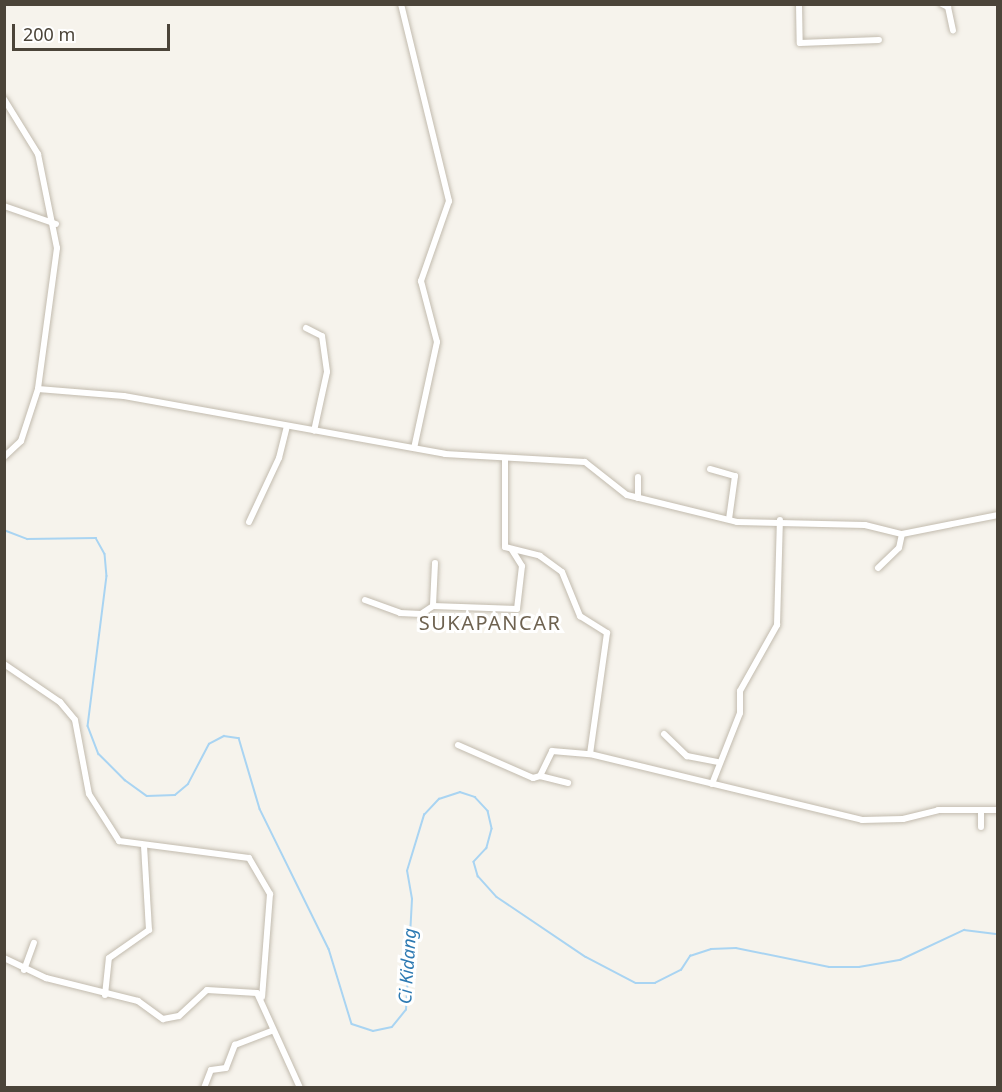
<!DOCTYPE html>
<style>
body{margin:0}
#map{position:relative;width:1002px;height:1092px;overflow:hidden;background:#f6f3ec;font-family:"Noto Sans",sans-serif}
div>[style]{position:absolute}
.stream>*{height:1.5px;margin:-0.75px;padding:0 0.75px;transform-origin:0.75px;border-radius:0.75px;background:#a9d4f2}
.roads{filter:drop-shadow(0 0 2px #c2bbae) drop-shadow(0 0 2px #c2bbae)}
.minor>*{height:6px;margin:-3px;padding:0 3px;transform-origin:3px;border-radius:3px;background:#fff}
span{translate:-50% -50%;white-space:nowrap;text-align:center;line-height:1.15;-webkit-text-stroke:6px #fff;paint-order:stroke}
.water-label{font-size:18px;color:#2e7ab2;font-style:italic}
.quarter-label{font-size:20px;color:#6e6250;letter-spacing:1.5px}
.frame{position:absolute;inset:0;border:6px solid #4b4439;pointer-events:none}
.scale{position:absolute;left:12px;top:24px;width:158px;height:27px;box-sizing:border-box;border:3px solid #4b4439;border-top:0;padding-left:8px;font-size:18px;line-height:21px;white-space:nowrap;color:#4b4439;-webkit-text-stroke:4px #fff;paint-order:stroke}
</style>
<div id="map">
<div class="stream">
<div style="left:4px;top:530px;width:25px;rotate:21deg"></div>
<div style="left:27px;top:539px;width:69px;rotate:-0.8deg"></div>
<div style="left:96px;top:538px;width:18px;rotate:61deg"></div>
<div style="left:105px;top:554px;width:22px;rotate:85deg"></div>
<div style="left:107px;top:576px;width:151px;rotate:97.2deg"></div>
<div style="left:88px;top:726px;width:30px;rotate:69deg"></div>
<div style="left:99px;top:754px;width:37px;rotate:45deg"></div>
<div style="left:125px;top:780px;width:27px;rotate:36deg"></div>
<div style="left:147px;top:796px;width:28px;rotate:-2deg"></div>
<div style="left:175px;top:795px;width:17px;rotate:-40deg"></div>
<div style="left:188px;top:784px;width:45px;rotate:-62.3deg"></div>
<div style="left:209px;top:744px;width:17px;rotate:-28deg"></div>
<div style="left:224px;top:736px;width:15px;rotate:8deg"></div>
<div style="left:239px;top:738px;width:74px;rotate:73.5deg"></div>
<div style="left:260px;top:809px;width:156px;rotate:63.8deg"></div>
<div style="left:329px;top:949px;width:78px;rotate:73deg"></div>
<div style="left:352px;top:1024px;width:22px;rotate:18deg"></div>
<div style="left:373px;top:1031px;width:19px;rotate:-12deg"></div>
<div style="left:392px;top:1027px;width:22px;rotate:-51deg"></div>
<div style="left:406px;top:1010px;width:111px;rotate:-86.9deg"></div>
<div style="left:412px;top:899px;width:28px;rotate:-100deg"></div>
<div style="left:407px;top:871px;width:59px;rotate:-73.1deg"></div>
<div style="left:424px;top:815px;width:22px;rotate:-47deg"></div>
<div style="left:439px;top:799px;width:22px;rotate:-18deg"></div>
<div style="left:460px;top:792px;width:16px;rotate:18deg"></div>
<div style="left:475px;top:797px;width:19px;rotate:47deg"></div>
<div style="left:488px;top:811px;width:18px;rotate:77deg"></div>
<div style="left:492px;top:829px;width:20px;rotate:105deg"></div>
<div style="left:487px;top:848px;width:19px;rotate:133deg"></div>
<div style="left:474px;top:862px;width:15px;rotate:74deg"></div>
<div style="left:478px;top:876px;width:28px;rotate:48deg"></div>
<div style="left:497px;top:897px;width:107px;rotate:34deg"></div>
<div style="left:586px;top:957px;width:56px;rotate:27.5deg"></div>
<div style="left:636px;top:983px;width:19px"></div>
<div style="left:655px;top:983px;width:29px;rotate:-27deg"></div>
<div style="left:681px;top:970px;width:17px;rotate:-57deg"></div>
<div style="left:690px;top:956px;width:22px;rotate:-18deg"></div>
<div style="left:711px;top:949px;width:25px;rotate:-2deg"></div>
<div style="left:736px;top:948px;width:95px;rotate:11.5deg"></div>
<div style="left:829px;top:967px;width:30px"></div>
<div style="left:859px;top:967px;width:42px;rotate:-9.7deg"></div>
<div style="left:900px;top:960px;width:71px;rotate:-25.1deg"></div>
<div style="left:964px;top:930px;width:34px;rotate:7deg"></div>
</div>
<div class="roads">
<div class="minor">
<div style="left:401px;top:4px;width:203px;rotate:76.3deg"></div>
<div style="left:449px;top:201px;width:85px;rotate:109.3deg"></div>
<div style="left:421px;top:281px;width:63px;rotate:75.3deg"></div>
<div style="left:437px;top:342px;width:108px;rotate:102.2deg"></div>
<div style="left:799px;top:4px;width:39px;rotate:89deg"></div>
<div style="left:800px;top:43px;width:79px;rotate:-2.2deg"></div>
<div style="left:942px;top:4px;width:7px;rotate:27deg"></div>
<div style="left:948px;top:7px;width:24px;rotate:78deg"></div>
<div style="left:4px;top:99px;width:65px;rotate:58.3deg"></div>
<div style="left:38px;top:154px;width:96px;rotate:78.6deg"></div>
<div style="left:57px;top:248px;width:142px;rotate:97.7deg"></div>
<div style="left:38px;top:389px;width:55px;rotate:108.1deg"></div>
<div style="left:21px;top:441px;width:23px;rotate:137deg"></div>
<div style="left:4px;top:206px;width:55px;rotate:19.1deg"></div>
<div style="left:306px;top:328px;width:18px;rotate:27deg"></div>
<div style="left:322px;top:336px;width:36px;rotate:82deg"></div>
<div style="left:327px;top:372px;width:60px;rotate:102.4deg"></div>
<div style="left:38px;top:389px;width:86px;rotate:4.7deg"></div>
<div style="left:124px;top:396px;width:326px;rotate:10.2deg"></div>
<div style="left:445px;top:454px;width:140px;rotate:3.3deg"></div>
<div style="left:585px;top:462px;width:53px;rotate:38.2deg"></div>
<div style="left:627px;top:495px;width:113px;rotate:13.8deg"></div>
<div style="left:737px;top:522px;width:128px;rotate:1.3deg"></div>
<div style="left:865px;top:525px;width:38px;rotate:14deg"></div>
<div style="left:902px;top:534px;width:98px;rotate:-11.2deg"></div>
<div style="left:505px;top:460px;width:87px;rotate:90deg"></div>
<div style="left:505px;top:547px;width:36px;rotate:14deg"></div>
<div style="left:540px;top:556px;width:27px;rotate:36deg"></div>
<div style="left:562px;top:572px;width:48px;rotate:67.8deg"></div>
<div style="left:580px;top:616px;width:32px;rotate:32deg"></div>
<div style="left:607px;top:633px;width:122px;rotate:98deg"></div>
<div style="left:710px;top:469px;width:26px;rotate:16deg"></div>
<div style="left:735px;top:476px;width:43px;rotate:97.9deg"></div>
<div style="left:638px;top:477px;width:21px;rotate:90deg"></div>
<div style="left:249px;top:522px;width:71px;rotate:-64.9deg"></div>
<div style="left:279px;top:458px;width:33px;rotate:-76deg"></div>
<div style="left:435px;top:563px;width:43px;rotate:92.7deg"></div>
<div style="left:433px;top:606px;width:84px;rotate:2deg"></div>
<div style="left:517px;top:609px;width:43px;rotate:-83.4deg"></div>
<div style="left:522px;top:566px;width:19px;rotate:-122deg"></div>
<div style="left:878px;top:568px;width:29px;rotate:-44deg"></div>
<div style="left:899px;top:548px;width:14px;rotate:-78deg"></div>
<div style="left:365px;top:600px;width:37px;rotate:20deg"></div>
<div style="left:400px;top:613px;width:21px;rotate:3deg"></div>
<div style="left:421px;top:614px;width:14px;rotate:-34deg"></div>
<div style="left:4px;top:664px;width:68px;rotate:34.2deg"></div>
<div style="left:60px;top:702px;width:23px;rotate:50deg"></div>
<div style="left:75px;top:720px;width:75px;rotate:79.3deg"></div>
<div style="left:89px;top:794px;width:56px;rotate:57.4deg"></div>
<div style="left:119px;top:841px;width:131px;rotate:7.5deg"></div>
<div style="left:249px;top:858px;width:42px;rotate:59.7deg"></div>
<div style="left:270px;top:894px;width:103px;rotate:94.4deg"></div>
<div style="left:664px;top:734px;width:32px;rotate:44deg"></div>
<div style="left:687px;top:756px;width:32px;rotate:11deg"></div>
<div style="left:458px;top:745px;width:82px;rotate:23.7deg"></div>
<div style="left:533px;top:778px;width:7px;rotate:-16deg"></div>
<div style="left:540px;top:776px;width:28px;rotate:-64deg"></div>
<div style="left:552px;top:751px;width:38px;rotate:5deg"></div>
<div style="left:590px;top:754px;width:280px;rotate:13.6deg"></div>
<div style="left:862px;top:820px;width:41px;rotate:-1.4deg"></div>
<div style="left:903px;top:819px;width:36px;rotate:-14deg"></div>
<div style="left:938px;top:810px;width:60px"></div>
<div style="left:540px;top:776px;width:29px;rotate:14deg"></div>
<div style="left:712px;top:784px;width:76px;rotate:-68.5deg"></div>
<div style="left:740px;top:713px;width:22px;rotate:-90deg"></div>
<div style="left:740px;top:691px;width:76px;rotate:-60.7deg"></div>
<div style="left:777px;top:625px;width:105px;rotate:-88.4deg"></div>
<div style="left:981px;top:810px;width:17px;rotate:90deg"></div>
<div style="left:4px;top:958px;width:47px;rotate:25.5deg"></div>
<div style="left:46px;top:978px;width:95px;rotate:14deg"></div>
<div style="left:138px;top:1001px;width:31px;rotate:36deg"></div>
<div style="left:163px;top:1019px;width:16px;rotate:-11deg"></div>
<div style="left:179px;top:1016px;width:38px;rotate:-43deg"></div>
<div style="left:207px;top:990px;width:50px;rotate:3.4deg"></div>
<div style="left:257px;top:993px;width:104px;rotate:65.6deg"></div>
<div style="left:24px;top:970px;width:29px;rotate:-70deg"></div>
<div style="left:105px;top:995px;width:37px;rotate:-84deg"></div>
<div style="left:109px;top:958px;width:49px;rotate:-35deg"></div>
<div style="left:149px;top:930px;width:84px;rotate:-93.4deg"></div>
<div style="left:204px;top:1088px;width:19px;rotate:-69deg"></div>
<div style="left:211px;top:1070px;width:15px;rotate:-8deg"></div>
<div style="left:226px;top:1068px;width:25px;rotate:-69deg"></div>
<div style="left:235px;top:1045px;width:39px;rotate:-21deg"></div>
</div>
</div>
<div class="water-label">
<span style="left:407px;top:966px;rotate:-86deg">Ci Kidang</span>
</div>
<div class="quarter-label">
<span style="left:490px;top:622px">SUKAPANCAR</span>
</div>
<div class="frame"></div>
<div class="scale">200 m</div>
</div>
